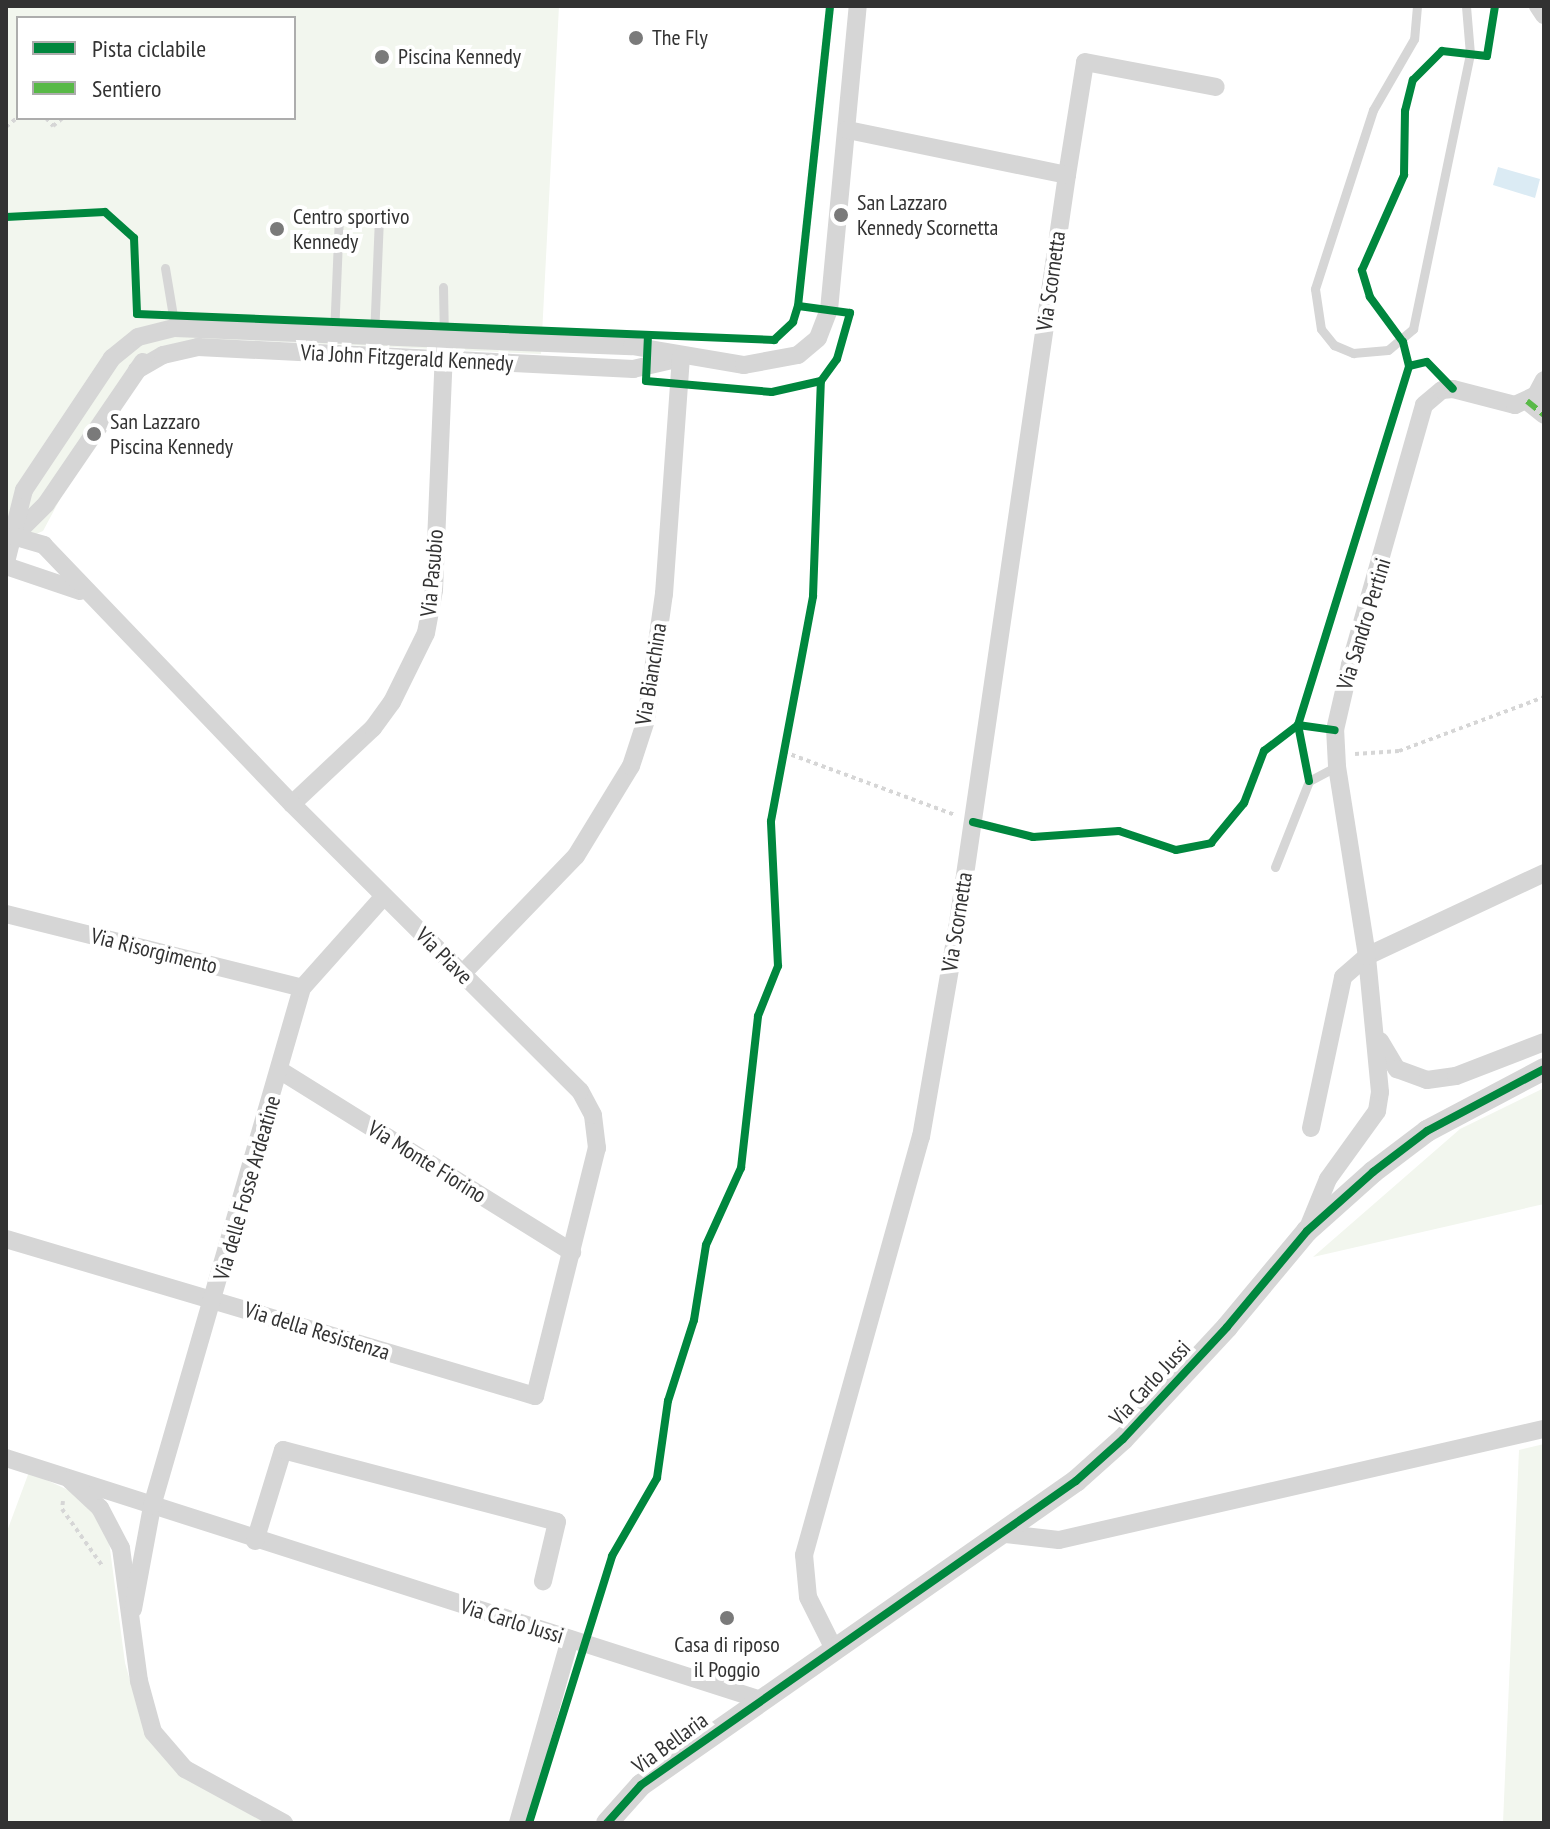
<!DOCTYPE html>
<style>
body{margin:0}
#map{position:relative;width:1550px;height:1829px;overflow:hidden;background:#fff;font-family:"PT Sans Narrow",sans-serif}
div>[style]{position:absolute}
.green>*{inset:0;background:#f2f6ee}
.water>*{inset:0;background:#dbebf4}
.path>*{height:4px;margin-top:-2px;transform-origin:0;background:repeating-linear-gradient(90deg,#d6d6d6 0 4px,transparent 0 8px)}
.service>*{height:9px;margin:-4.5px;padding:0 4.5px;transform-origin:4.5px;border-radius:4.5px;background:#d6d6d6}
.minor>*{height:18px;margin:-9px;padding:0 9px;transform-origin:9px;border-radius:9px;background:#d6d6d6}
.tertiary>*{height:22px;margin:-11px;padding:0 11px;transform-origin:11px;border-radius:11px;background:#d6d6d6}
.quiet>*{height:6px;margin-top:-3px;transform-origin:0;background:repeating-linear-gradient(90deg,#58b947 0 12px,transparent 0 18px)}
.cycleway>*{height:8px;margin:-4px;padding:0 4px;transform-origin:4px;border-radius:4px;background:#00873e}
.dots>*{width:22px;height:22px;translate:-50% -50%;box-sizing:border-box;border:4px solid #fff;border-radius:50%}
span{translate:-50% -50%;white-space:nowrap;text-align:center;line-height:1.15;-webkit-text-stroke:8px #fff;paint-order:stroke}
.poi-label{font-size:22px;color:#323232}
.left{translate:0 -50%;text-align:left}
.street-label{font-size:22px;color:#323232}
.frame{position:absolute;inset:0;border:8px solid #323232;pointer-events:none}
.legend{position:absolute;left:16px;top:16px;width:280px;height:104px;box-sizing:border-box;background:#fff;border:2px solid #adadad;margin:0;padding:10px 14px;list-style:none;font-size:24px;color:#323232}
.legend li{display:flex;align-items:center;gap:16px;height:40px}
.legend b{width:40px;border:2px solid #adadad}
</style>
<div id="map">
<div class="green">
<div style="clip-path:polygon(evenodd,6px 6px,559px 6px,541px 354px,237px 340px,172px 344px,97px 430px,43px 531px,6px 547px,6px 6px,18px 18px,294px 18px,294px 118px,18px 118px,18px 18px)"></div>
<div style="clip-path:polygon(1544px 1088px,1544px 1204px,1313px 1257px,1460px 1129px)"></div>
<div style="clip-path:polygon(1544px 1444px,1544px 1823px,1503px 1823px,1519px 1450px)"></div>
<div style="clip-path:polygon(29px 1472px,90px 1500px,108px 1534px,125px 1663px,138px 1708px,187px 1777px,266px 1823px,6px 1823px,6px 1534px)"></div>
</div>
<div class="water">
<div style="clip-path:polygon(1498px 167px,1540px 179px,1535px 198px,1493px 185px)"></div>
</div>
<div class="path">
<div style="left:46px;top:118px;width:11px;rotate:49deg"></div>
<div style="left:53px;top:126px;width:13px;rotate:-39deg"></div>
<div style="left:6px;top:127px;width:16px;rotate:-40deg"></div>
<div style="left:784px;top:752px;width:182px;rotate:20.2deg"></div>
<div style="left:1355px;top:754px;width:44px;rotate:-3.9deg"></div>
<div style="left:1399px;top:751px;width:155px;rotate:-20.4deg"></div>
<div style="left:63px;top:1501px;width:8px;rotate:97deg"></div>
<div style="left:62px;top:1509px;width:71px;rotate:54.7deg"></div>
</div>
<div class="service">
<div style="left:1417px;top:6px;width:33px;rotate:95deg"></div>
<div style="left:1414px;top:39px;width:82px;rotate:120deg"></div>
<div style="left:1373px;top:110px;width:188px;rotate:108deg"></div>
<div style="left:1315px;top:289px;width:40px;rotate:81.5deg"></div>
<div style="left:1321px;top:329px;width:21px;rotate:51deg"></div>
<div style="left:1334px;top:345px;width:21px;rotate:23deg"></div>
<div style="left:1353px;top:353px;width:35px;rotate:-5deg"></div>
<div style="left:1388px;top:350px;width:33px;rotate:-40deg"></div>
<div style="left:1413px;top:329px;width:281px;rotate:-78.3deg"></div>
<div style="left:1470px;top:54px;width:48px;rotate:-94.8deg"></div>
<div style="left:165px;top:268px;width:61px;rotate:80.5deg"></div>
<div style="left:443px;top:287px;width:54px;rotate:88.9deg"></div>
<div style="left:334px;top:335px;width:117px;rotate:-87.6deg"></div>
<div style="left:374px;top:337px;width:117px;rotate:-87.6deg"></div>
<div style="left:1275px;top:867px;width:92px;rotate:-68.4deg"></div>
<div style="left:1309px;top:781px;width:32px;rotate:-28deg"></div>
</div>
<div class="minor">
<div style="left:1538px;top:6px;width:11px;rotate:56deg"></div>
<div style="left:1067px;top:175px;width:114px;rotate:-80.9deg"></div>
<div style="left:1085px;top:62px;width:133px;rotate:10.8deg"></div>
<div style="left:137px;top:370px;width:30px;rotate:-30deg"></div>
<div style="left:163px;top:355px;width:36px;rotate:-13deg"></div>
<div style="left:198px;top:347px;width:436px;rotate:2.9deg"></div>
<div style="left:633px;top:369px;width:49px;rotate:-12.9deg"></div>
<div style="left:1527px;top:401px;width:22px;rotate:39deg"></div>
<div style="left:13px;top:537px;width:47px;rotate:-45deg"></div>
<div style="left:46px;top:504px;width:172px;rotate:-55.7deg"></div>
<div style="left:6px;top:562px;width:74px;rotate:-76deg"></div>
<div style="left:24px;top:490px;width:159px;rotate:-56.3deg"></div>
<div style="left:112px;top:358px;width:33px;rotate:-39deg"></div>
<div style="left:138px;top:337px;width:38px;rotate:-14deg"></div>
<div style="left:175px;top:328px;width:457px;rotate:2.3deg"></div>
<div style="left:632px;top:346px;width:114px;rotate:9.6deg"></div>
<div style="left:744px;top:365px;width:55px;rotate:-10.5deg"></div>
<div style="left:798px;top:355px;width:26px;rotate:-40deg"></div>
<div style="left:818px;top:338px;width:30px;rotate:-69deg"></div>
<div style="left:829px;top:310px;width:305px;rotate:-84.6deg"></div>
<div style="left:6px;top:566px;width:78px;rotate:18.7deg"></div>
<div style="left:292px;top:804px;width:111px;rotate:-43.2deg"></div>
<div style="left:373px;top:728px;width:32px;rotate:-54deg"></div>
<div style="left:392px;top:702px;width:77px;rotate:-63.8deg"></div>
<div style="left:426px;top:633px;width:44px;rotate:-79.5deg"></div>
<div style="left:434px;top:590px;width:241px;rotate:-87.6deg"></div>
<div style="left:6px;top:914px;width:305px;rotate:14deg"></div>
<div style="left:462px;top:974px;width:164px;rotate:-46deg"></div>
<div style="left:576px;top:856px;width:105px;rotate:-58.6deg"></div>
<div style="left:631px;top:766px;width:48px;rotate:-71.9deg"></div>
<div style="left:646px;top:720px;width:127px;rotate:-81.9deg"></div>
<div style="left:664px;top:594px;width:237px;rotate:-85.9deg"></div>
<div style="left:1380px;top:1041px;width:33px;rotate:59deg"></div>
<div style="left:1397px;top:1069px;width:32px;rotate:20deg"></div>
<div style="left:1427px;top:1080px;width:29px;rotate:-8deg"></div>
<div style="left:1456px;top:1076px;width:94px;rotate:-21.1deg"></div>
<div style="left:281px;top:1071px;width:343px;rotate:31.9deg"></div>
<div style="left:1311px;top:1128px;width:154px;rotate:-78deg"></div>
<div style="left:1343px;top:977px;width:32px;rotate:-41deg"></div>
<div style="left:1367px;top:956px;width:195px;rotate:-25.1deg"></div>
<div style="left:1308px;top:1228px;width:53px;rotate:-67.8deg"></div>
<div style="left:1328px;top:1179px;width:84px;rotate:-54.2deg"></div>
<div style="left:1377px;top:1111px;width:19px;rotate:-81deg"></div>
<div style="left:1380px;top:1092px;width:137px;rotate:-95.5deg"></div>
<div style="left:1367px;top:956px;width:192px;rotate:-99deg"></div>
<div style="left:1337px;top:766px;width:36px;rotate:-93deg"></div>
<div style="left:1335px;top:730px;width:67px;rotate:-77deg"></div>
<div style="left:1350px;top:665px;width:270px;rotate:-74.1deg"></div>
<div style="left:1424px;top:405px;width:23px;rotate:-40deg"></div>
<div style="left:1442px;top:390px;width:11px;rotate:-5deg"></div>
<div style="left:1453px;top:389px;width:64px;rotate:14.5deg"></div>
<div style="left:1515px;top:405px;width:23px;rotate:-25deg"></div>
<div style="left:1536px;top:395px;width:17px;rotate:-62deg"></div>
<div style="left:6px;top:1239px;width:552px;rotate:16.53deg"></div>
<div style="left:535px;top:1396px;width:256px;rotate:-76deg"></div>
<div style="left:597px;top:1148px;width:33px;rotate:-97deg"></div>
<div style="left:593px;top:1115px;width:27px;rotate:-118deg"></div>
<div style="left:580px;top:1091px;width:407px;rotate:-135.1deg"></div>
<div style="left:292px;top:804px;width:359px;rotate:-133.8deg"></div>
<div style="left:44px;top:545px;width:32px;rotate:-164deg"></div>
<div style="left:6px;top:1458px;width:793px;rotate:17.77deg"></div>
<div style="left:70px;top:1480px;width:41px;rotate:43deg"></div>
<div style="left:100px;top:1508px;width:45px;rotate:62.3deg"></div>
<div style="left:121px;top:1548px;width:134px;rotate:82.3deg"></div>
<div style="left:139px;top:1681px;width:53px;rotate:74.6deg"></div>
<div style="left:153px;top:1732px;width:49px;rotate:49.1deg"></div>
<div style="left:185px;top:1769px;width:113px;rotate:28.6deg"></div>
<div style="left:1006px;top:1534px;width:53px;rotate:6.5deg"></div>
<div style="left:1059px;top:1540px;width:498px;rotate:-12.9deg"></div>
<div style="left:255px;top:1541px;width:95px;rotate:-72.9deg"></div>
<div style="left:283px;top:1450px;width:283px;rotate:14.7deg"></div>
<div style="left:557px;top:1522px;width:61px;rotate:103.3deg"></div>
<div style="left:133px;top:1609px;width:105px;rotate:-79.5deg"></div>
<div style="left:152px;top:1506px;width:539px;rotate:-73.85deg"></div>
<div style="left:302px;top:988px;width:123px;rotate:-48.3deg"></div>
<div style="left:835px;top:1651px;width:60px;rotate:-116.6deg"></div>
<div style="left:808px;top:1597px;width:42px;rotate:-95.4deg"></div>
<div style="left:804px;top:1555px;width:434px;rotate:-74.4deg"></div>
<div style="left:921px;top:1137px;width:217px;rotate:-80.2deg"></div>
<div style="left:958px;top:923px;width:756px;rotate:-81.71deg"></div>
<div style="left:1067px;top:175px;width:225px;rotate:-168.4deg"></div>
<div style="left:518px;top:1823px;width:191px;rotate:-74.2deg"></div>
</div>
<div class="tertiary">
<div style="left:607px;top:1823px;width:51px;rotate:-48.2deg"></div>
<div style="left:641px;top:1785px;width:531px;rotate:-34.95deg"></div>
<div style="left:1076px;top:1481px;width:63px;rotate:-41.8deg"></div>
<div style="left:1123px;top:1439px;width:153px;rotate:-47.1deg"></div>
<div style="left:1227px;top:1327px;width:125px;rotate:-50.2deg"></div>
<div style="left:1307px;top:1231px;width:89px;rotate:-41.8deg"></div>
<div style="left:1373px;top:1172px;width:68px;rotate:-37.2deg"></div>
<div style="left:1427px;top:1131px;width:132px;rotate:-27.9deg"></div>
</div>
<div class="quiet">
<div style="left:1527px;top:401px;width:22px;rotate:39deg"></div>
</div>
<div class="cycleway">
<div style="left:6px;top:217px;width:99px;rotate:-2.9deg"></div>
<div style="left:105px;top:212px;width:39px;rotate:42deg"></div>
<div style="left:134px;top:238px;width:76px;rotate:87.7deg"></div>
<div style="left:137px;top:314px;width:638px;rotate:2.34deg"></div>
<div style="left:774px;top:340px;width:26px;rotate:-43deg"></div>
<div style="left:793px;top:322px;width:17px;rotate:-73deg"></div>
<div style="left:648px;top:335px;width:46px;rotate:92.5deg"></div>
<div style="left:646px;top:381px;width:126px;rotate:5deg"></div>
<div style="left:772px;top:392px;width:50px;rotate:-12.7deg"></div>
<div style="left:1409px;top:366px;width:25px;rotate:-104deg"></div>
<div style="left:1403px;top:342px;width:56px;rotate:-126.3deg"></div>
<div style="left:1370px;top:297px;width:28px;rotate:-107deg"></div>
<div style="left:1362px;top:270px;width:104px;rotate:-66.1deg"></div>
<div style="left:1404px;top:175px;width:64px;rotate:-89.1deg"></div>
<div style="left:1405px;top:111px;width:32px;rotate:-76deg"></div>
<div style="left:1413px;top:80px;width:41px;rotate:-45deg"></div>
<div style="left:1442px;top:51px;width:45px;rotate:6.3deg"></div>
<div style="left:1487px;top:56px;width:51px;rotate:-80.9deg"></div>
<div style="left:1309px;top:781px;width:57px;rotate:-101.1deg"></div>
<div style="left:1298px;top:725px;width:376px;rotate:-72.8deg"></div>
<div style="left:1409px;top:366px;width:18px;rotate:-13deg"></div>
<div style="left:1427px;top:362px;width:37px;rotate:46deg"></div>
<div style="left:973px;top:822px;width:62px;rotate:14deg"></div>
<div style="left:1033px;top:837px;width:86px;rotate:-4deg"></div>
<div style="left:1119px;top:831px;width:60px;rotate:18.4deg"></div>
<div style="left:1176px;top:850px;width:36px;rotate:-11deg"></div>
<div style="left:1211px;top:843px;width:52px;rotate:-50.5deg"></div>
<div style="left:1244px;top:803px;width:56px;rotate:-69deg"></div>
<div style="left:1264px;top:751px;width:43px;rotate:-37.4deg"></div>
<div style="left:1298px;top:725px;width:37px;rotate:8deg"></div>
<div style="left:529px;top:1823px;width:280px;rotate:-72.7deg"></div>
<div style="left:612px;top:1556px;width:90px;rotate:-60deg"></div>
<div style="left:657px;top:1478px;width:78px;rotate:-81.9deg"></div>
<div style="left:668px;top:1401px;width:85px;rotate:-72.2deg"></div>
<div style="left:694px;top:1320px;width:76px;rotate:-80.9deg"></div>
<div style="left:706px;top:1245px;width:85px;rotate:-65.6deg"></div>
<div style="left:741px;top:1168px;width:153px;rotate:-83.6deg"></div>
<div style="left:758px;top:1016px;width:54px;rotate:-68.2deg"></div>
<div style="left:778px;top:966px;width:145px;rotate:-92.8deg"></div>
<div style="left:771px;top:821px;width:229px;rotate:-79.4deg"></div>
<div style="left:813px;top:596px;width:215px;rotate:-87.9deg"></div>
<div style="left:821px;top:381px;width:27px;rotate:-54deg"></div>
<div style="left:837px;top:359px;width:48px;rotate:-74.2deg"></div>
<div style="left:850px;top:313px;width:52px;rotate:-172.3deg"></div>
<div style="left:798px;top:306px;width:302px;rotate:-83.9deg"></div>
<div style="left:607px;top:1823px;width:51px;rotate:-48.2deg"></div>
<div style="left:641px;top:1785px;width:531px;rotate:-34.95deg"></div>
<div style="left:1076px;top:1481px;width:63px;rotate:-41.8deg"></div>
<div style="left:1123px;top:1439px;width:153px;rotate:-47.1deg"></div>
<div style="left:1227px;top:1327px;width:125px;rotate:-50.2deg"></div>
<div style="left:1307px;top:1231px;width:89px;rotate:-41.8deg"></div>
<div style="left:1373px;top:1172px;width:68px;rotate:-37.2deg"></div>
<div style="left:1427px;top:1131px;width:132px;rotate:-27.9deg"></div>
</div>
<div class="dots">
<div style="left:636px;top:38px;background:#7a7a7a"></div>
<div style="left:382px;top:57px;background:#7a7a7a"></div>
<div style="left:841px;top:215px;background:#7a7a7a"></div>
<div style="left:277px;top:229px;background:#7a7a7a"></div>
<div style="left:94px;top:434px;background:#7a7a7a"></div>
<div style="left:727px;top:1618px;background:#7a7a7a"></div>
</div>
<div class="poi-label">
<span class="left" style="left:652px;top:38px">The Fly</span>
<span class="left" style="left:398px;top:57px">Piscina Kennedy</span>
<span class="left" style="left:857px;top:215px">San Lazzaro<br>Kennedy Scornetta</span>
<span class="left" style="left:293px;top:229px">Centro sportivo<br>Kennedy</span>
<span class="left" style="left:110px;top:434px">San Lazzaro<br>Piscina Kennedy</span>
<span style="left:727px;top:1657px">Casa di riposo<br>il Poggio</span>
</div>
<div class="street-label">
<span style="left:1051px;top:281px;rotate:-82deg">Via Scornetta</span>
<span style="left:407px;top:358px;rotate:3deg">Via John Fitzgerald Kennedy</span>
<span style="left:432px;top:573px;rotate:-85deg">Via Pasubio</span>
<span style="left:1364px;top:624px;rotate:-73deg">Via Sandro Pertini</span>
<span style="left:651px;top:674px;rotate:-81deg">Via Bianchina</span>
<span style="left:957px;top:922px;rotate:-81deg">Via Scornetta</span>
<span style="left:154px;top:951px;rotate:14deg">Via Risorgimento</span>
<span style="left:444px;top:956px;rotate:45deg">Via Piave</span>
<span style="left:427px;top:1162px;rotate:32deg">Via Monte Fiorino</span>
<span style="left:247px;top:1188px;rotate:-74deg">Via delle Fosse Ardeatine</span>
<span style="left:317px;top:1331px;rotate:17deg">Via della Resistenza</span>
<span style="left:1150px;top:1383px;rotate:-47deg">Via Carlo Jussi</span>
<span style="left:512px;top:1621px;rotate:17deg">Via Carlo Jussi</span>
<span style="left:670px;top:1743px;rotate:-36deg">Via Bellaria</span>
</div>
<div class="frame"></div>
<ul class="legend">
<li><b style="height:10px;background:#00873e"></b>Pista ciclabile</li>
<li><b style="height:10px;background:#58b947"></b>Sentiero</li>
</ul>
</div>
